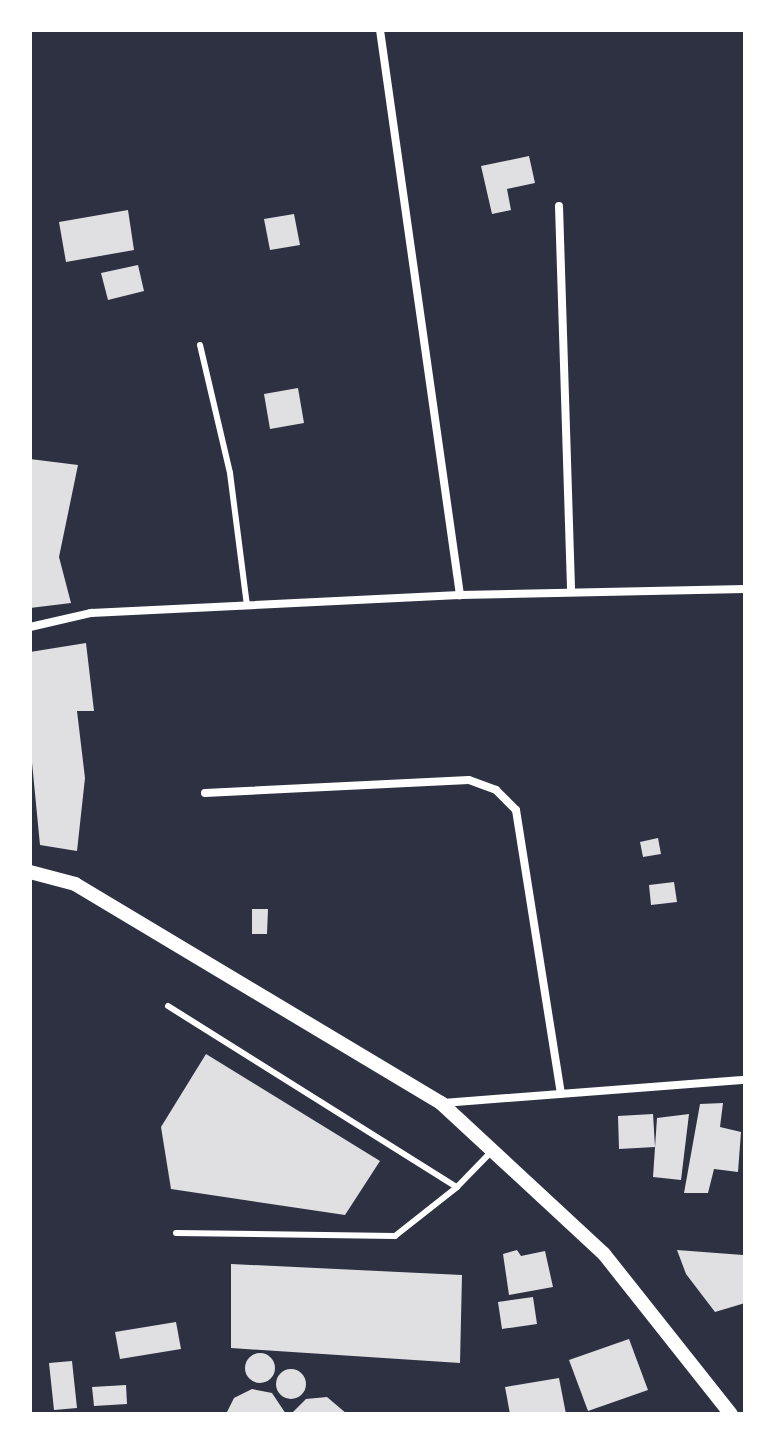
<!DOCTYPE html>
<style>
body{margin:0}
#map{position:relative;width:775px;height:1444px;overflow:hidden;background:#2d3142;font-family:Cabin,sans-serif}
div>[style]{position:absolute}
.building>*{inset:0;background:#e0e0e3}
.round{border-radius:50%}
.service>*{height:6px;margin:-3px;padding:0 3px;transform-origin:3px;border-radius:3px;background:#fff}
.minor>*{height:8px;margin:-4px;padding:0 4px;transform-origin:4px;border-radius:4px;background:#fff}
.tertiary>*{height:14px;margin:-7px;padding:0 7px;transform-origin:7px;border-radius:7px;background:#fff}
span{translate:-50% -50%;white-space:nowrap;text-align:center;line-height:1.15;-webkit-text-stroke:7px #fff;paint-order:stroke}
.frame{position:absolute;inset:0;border:32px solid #fff;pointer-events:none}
</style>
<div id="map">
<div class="building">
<div style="clip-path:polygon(529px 156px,535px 183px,507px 189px,511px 210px,492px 214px,481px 166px)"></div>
<div style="clip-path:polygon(128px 210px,134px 250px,66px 262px,59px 222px)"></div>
<div style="clip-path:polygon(294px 214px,300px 245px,270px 250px,264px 219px)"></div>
<div style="clip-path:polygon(138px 265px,144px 291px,108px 300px,101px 273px)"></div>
<div style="clip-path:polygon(298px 388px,304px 423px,270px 429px,264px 394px)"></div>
<div style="clip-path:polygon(30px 459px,78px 465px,59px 557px,71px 603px,30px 608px)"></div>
<div style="clip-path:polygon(86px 643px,94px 711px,77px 711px,85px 778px,77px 851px,40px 845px,30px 742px,30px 652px)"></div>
<div style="clip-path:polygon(658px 838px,661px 854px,643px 857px,640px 842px)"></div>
<div style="clip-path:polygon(674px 882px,677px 902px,651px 905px,649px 885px)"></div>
<div style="clip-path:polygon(252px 909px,268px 909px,267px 934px,252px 934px)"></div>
<div style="clip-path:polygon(206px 1054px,380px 1161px,345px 1215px,171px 1189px,161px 1127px)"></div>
<div style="clip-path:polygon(723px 1103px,720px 1127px,741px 1132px,738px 1172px,714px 1169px,708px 1193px,684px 1193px,700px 1104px)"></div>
<div style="clip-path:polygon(653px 1114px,655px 1147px,619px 1149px,618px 1116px)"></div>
<div style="clip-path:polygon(689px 1114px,681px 1180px,653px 1177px,657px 1118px)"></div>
<div style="clip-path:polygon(517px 1250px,521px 1256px,545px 1251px,553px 1287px,509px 1295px,503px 1254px)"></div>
<div style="clip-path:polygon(677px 1250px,743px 1255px,745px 1303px,715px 1312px,686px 1274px)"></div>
<div style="clip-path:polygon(231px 1264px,462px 1275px,460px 1363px,231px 1348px)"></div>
<div style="clip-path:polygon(533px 1297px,537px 1324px,502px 1329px,498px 1302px)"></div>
<div style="clip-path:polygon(176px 1322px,181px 1349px,120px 1359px,115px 1332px)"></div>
<div style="clip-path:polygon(629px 1339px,648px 1390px,588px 1411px,569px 1360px)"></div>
<div class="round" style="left:245px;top:1353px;width:30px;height:30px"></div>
<div style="clip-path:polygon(72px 1361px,77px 1408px,54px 1410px,49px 1363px)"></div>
<div class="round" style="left:276px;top:1369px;width:30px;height:30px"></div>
<div style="clip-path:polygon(559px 1378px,566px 1414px,510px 1414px,505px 1387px)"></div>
<div style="clip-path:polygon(126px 1385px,127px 1404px,94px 1406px,92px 1387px)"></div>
<div style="clip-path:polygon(252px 1389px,272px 1393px,286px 1414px,226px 1414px,234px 1398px)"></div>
<div style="clip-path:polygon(327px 1397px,347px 1414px,291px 1414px,306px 1399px)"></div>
</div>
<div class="service">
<div style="left:200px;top:345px;width:131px;rotate:76.8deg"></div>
<div style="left:230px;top:473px;width:133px;rotate:82.7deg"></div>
<div style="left:168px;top:1006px;width:341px;rotate:32.1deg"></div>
<div style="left:176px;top:1233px;width:219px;rotate:0.8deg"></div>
<div style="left:395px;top:1236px;width:79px;rotate:-38.3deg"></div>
<div style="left:457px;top:1187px;width:50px;rotate:-45.8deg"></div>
</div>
<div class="minor">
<div style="left:380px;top:30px;width:571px;rotate:81.94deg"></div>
<div style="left:559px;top:206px;width:386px;rotate:88.2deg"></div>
<div style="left:30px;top:627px;width:63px;rotate:-12.9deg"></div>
<div style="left:91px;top:613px;width:369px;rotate:-2.8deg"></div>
<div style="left:460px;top:595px;width:285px;rotate:-1.2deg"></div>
<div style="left:205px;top:793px;width:264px;rotate:-2.8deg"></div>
<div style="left:469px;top:780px;width:29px;rotate:20deg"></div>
<div style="left:496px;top:790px;width:28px;rotate:45deg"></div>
<div style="left:516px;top:810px;width:287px;rotate:81deg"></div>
<div style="left:443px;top:1103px;width:303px;rotate:-4.4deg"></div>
</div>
<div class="tertiary">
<div style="left:30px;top:872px;width:47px;rotate:14.9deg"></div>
<div style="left:75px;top:884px;width:427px;rotate:30.9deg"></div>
<div style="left:441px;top:1103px;width:222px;rotate:42.8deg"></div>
<div style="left:604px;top:1254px;width:204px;rotate:51.6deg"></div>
</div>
<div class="frame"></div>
</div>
